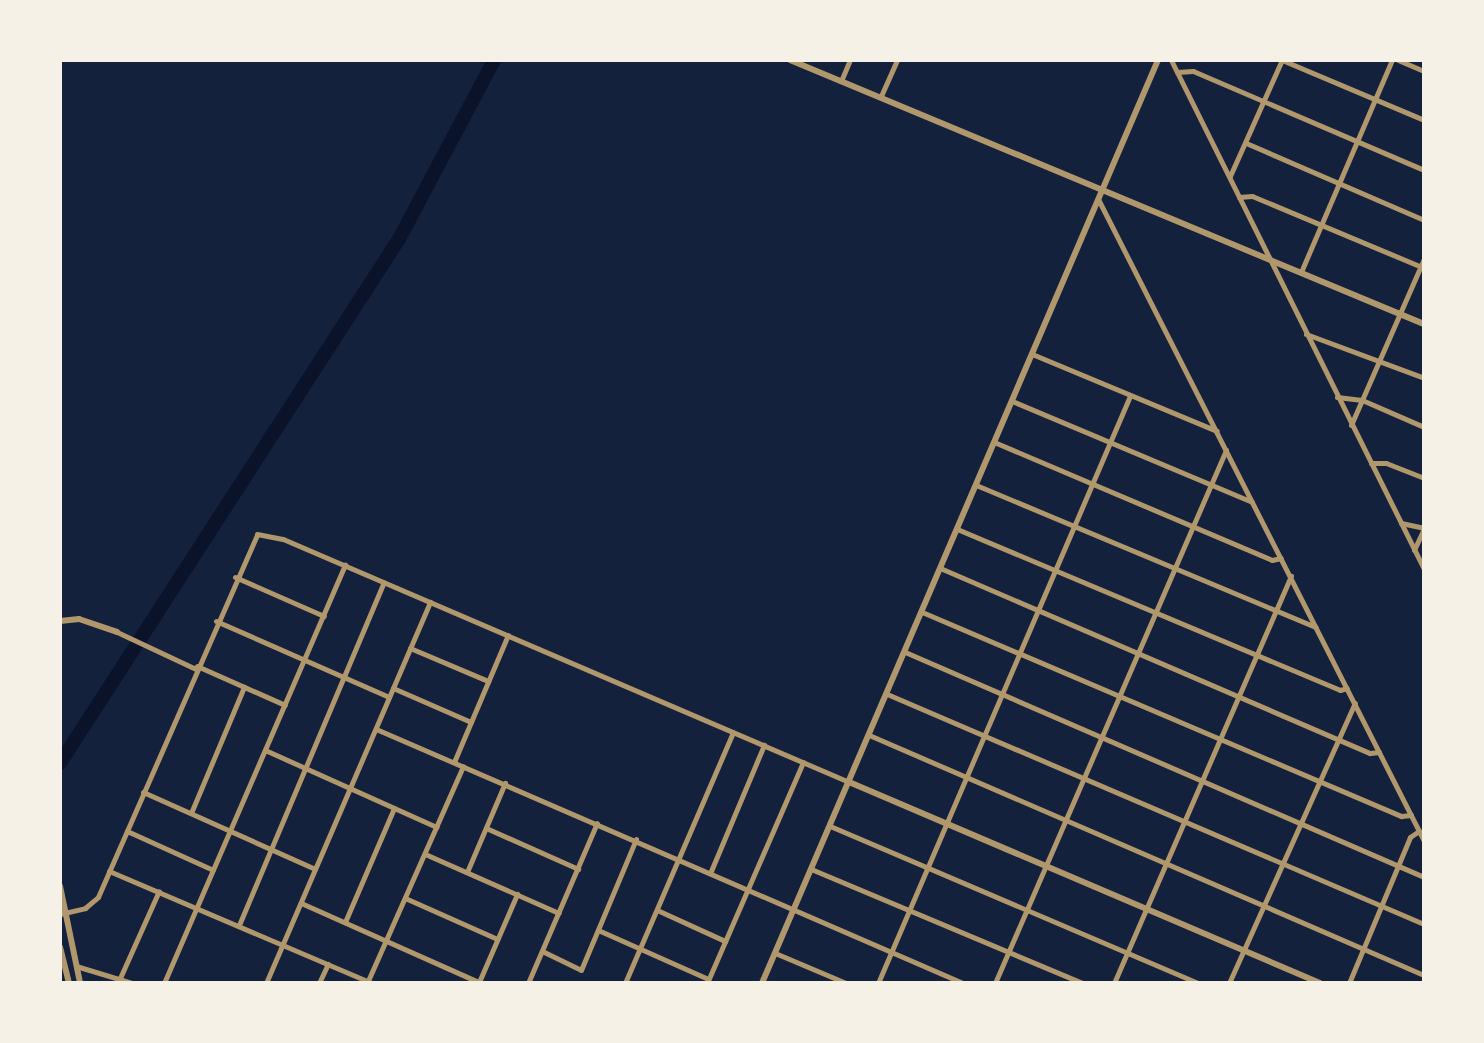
<!DOCTYPE html>
<style>
body{margin:0}
#map{position:relative;width:1484px;height:1043px;overflow:hidden;background:#14213d;font-family:Figtree,sans-serif}
div>[style]{position:absolute}
.river>*{height:14px;margin:-7px;padding:0 7px;transform-origin:7px;border-radius:7px;background:#0b132b}
.minor>*{height:5px;margin:-2.5px;padding:0 2.5px;transform-origin:2.5px;border-radius:2.5px;background:#b1986c}
.tertiary>*{height:6px;margin:-3px;padding:0 3px;transform-origin:3px;border-radius:3px;background:#b1986c}
span{translate:-50% -50%;white-space:nowrap;text-align:center;line-height:1.15;-webkit-text-stroke:7px #f6f1e7;paint-order:stroke}
.frame{position:absolute;inset:0;border:62px solid #f6f1e7;pointer-events:none}
</style>
<div id="map">
<div class="river">
<div style="left:60px;top:763px;width:624px;rotate:-57.1deg"></div>
<div style="left:399px;top:239px;width:203px;rotate:-62deg"></div>
</div>
<div class="minor">
<div style="left:1171px;top:60px;width:568px;rotate:63.57deg"></div>
<div style="left:1398px;top:60px;width:28px;rotate:23deg"></div>
<div style="left:1177px;top:72px;width:16px;rotate:-4deg"></div>
<div style="left:1193px;top:71px;width:251px;rotate:23.2deg"></div>
<div style="left:841px;top:81px;width:23px;rotate:-67deg"></div>
<div style="left:881px;top:96px;width:39px;rotate:-66deg"></div>
<div style="left:1246px;top:143px;width:194px;rotate:23.4deg"></div>
<div style="left:1230px;top:176px;width:127px;rotate:-65.9deg"></div>
<div style="left:1282px;top:60px;width:154px;rotate:22.9deg"></div>
<div style="left:1239px;top:197px;width:13px;rotate:-4deg"></div>
<div style="left:1252px;top:196px;width:186px;rotate:22.7deg"></div>
<div style="left:1098px;top:199px;width:720px;rotate:63.08deg"></div>
<div style="left:1301px;top:272px;width:231px;rotate:-66.8deg"></div>
<div style="left:1306px;top:334px;width:126px;rotate:20.4deg"></div>
<div style="left:1032px;top:354px;width:200px;rotate:22.6deg"></div>
<div style="left:1337px;top:397px;width:25px;rotate:7deg"></div>
<div style="left:1362px;top:400px;width:68px;rotate:23.5deg"></div>
<div style="left:1012px;top:401px;width:260px;rotate:22.8deg"></div>
<div style="left:1351px;top:425px;width:181px;rotate:-66.3deg"></div>
<div style="left:994px;top:442px;width:302px;rotate:23deg"></div>
<div style="left:1272px;top:560px;width:9px;rotate:-13deg"></div>
<div style="left:1371px;top:463px;width:15px"></div>
<div style="left:1386px;top:463px;width:41px;rotate:21.5deg"></div>
<div style="left:976px;top:485px;width:368px;rotate:22.7deg"></div>
<div style="left:1401px;top:523px;width:24px;rotate:12deg"></div>
<div style="left:957px;top:529px;width:415px;rotate:22.8deg"></div>
<div style="left:1340px;top:690px;width:7px;rotate:-16deg"></div>
<div style="left:1414px;top:550px;width:23px;rotate:-65deg"></div>
<div style="left:940px;top:568px;width:468px;rotate:23.3deg"></div>
<div style="left:1370px;top:753px;width:9px;rotate:-6deg"></div>
<div style="left:235px;top:577px;width:97px;rotate:23.7deg"></div>
<div style="left:922px;top:612px;width:521px;rotate:23.07deg"></div>
<div style="left:1401px;top:816px;width:10px;rotate:-6deg"></div>
<div style="left:216px;top:621px;width:189px;rotate:23.7deg"></div>
<div style="left:117px;top:632px;width:87px;rotate:25.1deg"></div>
<div style="left:410px;top:648px;width:85px;rotate:22.9deg"></div>
<div style="left:905px;top:652px;width:566px;rotate:23.44deg"></div>
<div style="left:197px;top:666px;width:96px;rotate:23.9deg"></div>
<div style="left:393px;top:688px;width:85px;rotate:23.6deg"></div>
<div style="left:887px;top:694px;width:584px;rotate:23.19deg"></div>
<div style="left:376px;top:729px;width:640px;rotate:23.4deg"></div>
<div style="left:869px;top:735px;width:605px;rotate:23.39deg"></div>
<div style="left:265px;top:750px;width:188px;rotate:24.2deg"></div>
<div style="left:454px;top:762px;width:138px;rotate:-67deg"></div>
<div style="left:143px;top:792px;width:188px;rotate:24.1deg"></div>
<div style="left:191px;top:813px;width:137px;rotate:-67.2deg"></div>
<div style="left:830px;top:826px;width:400px;rotate:23.1deg"></div>
<div style="left:486px;top:828px;width:101px;rotate:24deg"></div>
<div style="left:127px;top:831px;width:94px;rotate:24.4deg"></div>
<div style="left:425px;top:854px;width:146px;rotate:23.8deg"></div>
<div style="left:811px;top:869px;width:294px;rotate:22.8deg"></div>
<div style="left:109px;top:871px;width:285px;rotate:23.1deg"></div>
<div style="left:711px;top:871px;width:137px;rotate:-67.2deg"></div>
<div style="left:467px;top:872px;width:97px;rotate:-66.9deg"></div>
<div style="left:405px;top:898px;width:101px;rotate:24deg"></div>
<div style="left:301px;top:903px;width:197px;rotate:24deg"></div>
<div style="left:657px;top:910px;width:75px;rotate:24.5deg"></div>
<div style="left:60px;top:914px;width:26px;rotate:-13deg"></div>
<div style="left:85px;top:908px;width:17px;rotate:-40deg"></div>
<div style="left:98px;top:897px;width:396px;rotate:-66.3deg"></div>
<div style="left:257px;top:534px;width:26px;rotate:11deg"></div>
<div style="left:283px;top:539px;width:616px;rotate:23.24deg"></div>
<div style="left:345px;top:922px;width:124px;rotate:-66.7deg"></div>
<div style="left:239px;top:925px;width:372px;rotate:-67.1deg"></div>
<div style="left:598px;top:930px;width:120px;rotate:24deg"></div>
<div style="left:542px;top:951px;width:43px;rotate:26deg"></div>
<div style="left:581px;top:970px;width:142px;rotate:-67.2deg"></div>
<div style="left:775px;top:953px;width:77px;rotate:22.9deg"></div>
<div style="left:76px;top:966px;width:59px;rotate:16.9deg"></div>
<div style="left:120px;top:978px;width:95px;rotate:-65.9deg"></div>
<div style="left:479px;top:982px;width:96px;rotate:-66.6deg"></div>
<div style="left:164px;top:983px;width:456px;rotate:-66.6deg"></div>
<div style="left:266px;top:983px;width:415px;rotate:-66.7deg"></div>
<div style="left:319px;top:983px;width:21px;rotate:-65deg"></div>
<div style="left:367px;top:983px;width:237px;rotate:-66.1deg"></div>
<div style="left:528px;top:983px;width:174px;rotate:-66.7deg"></div>
<div style="left:625px;top:983px;width:273px;rotate:-66.7deg"></div>
<div style="left:707px;top:983px;width:241px;rotate:-66.5deg"></div>
<div style="left:878px;top:983px;width:639px;rotate:-66.77deg"></div>
<div style="left:995px;top:983px;width:581px;rotate:-66.57deg"></div>
<div style="left:1114px;top:983px;width:444px;rotate:-66.5deg"></div>
<div style="left:1229px;top:983px;width:307px;rotate:-65.8deg"></div>
<div style="left:1349px;top:983px;width:158px;rotate:-67.3deg"></div>
<div style="left:1410px;top:837px;width:11px;rotate:-34deg"></div>
</div>
<div class="tertiary">
<div style="left:790px;top:60px;width:687px;rotate:22.61deg"></div>
<div style="left:60px;top:621px;width:19px;rotate:-6deg"></div>
<div style="left:79px;top:619px;width:40px;rotate:18.9deg"></div>
<div style="left:849px;top:782px;width:512px;rotate:23.11deg"></div>
<div style="left:60px;top:886px;width:99px;rotate:78.3deg"></div>
<div style="left:60px;top:947px;width:37px;rotate:76deg"></div>
<div style="left:762px;top:983px;width:1004px;rotate:-66.78deg"></div>
</div>
<div class="frame"></div>
</div>
